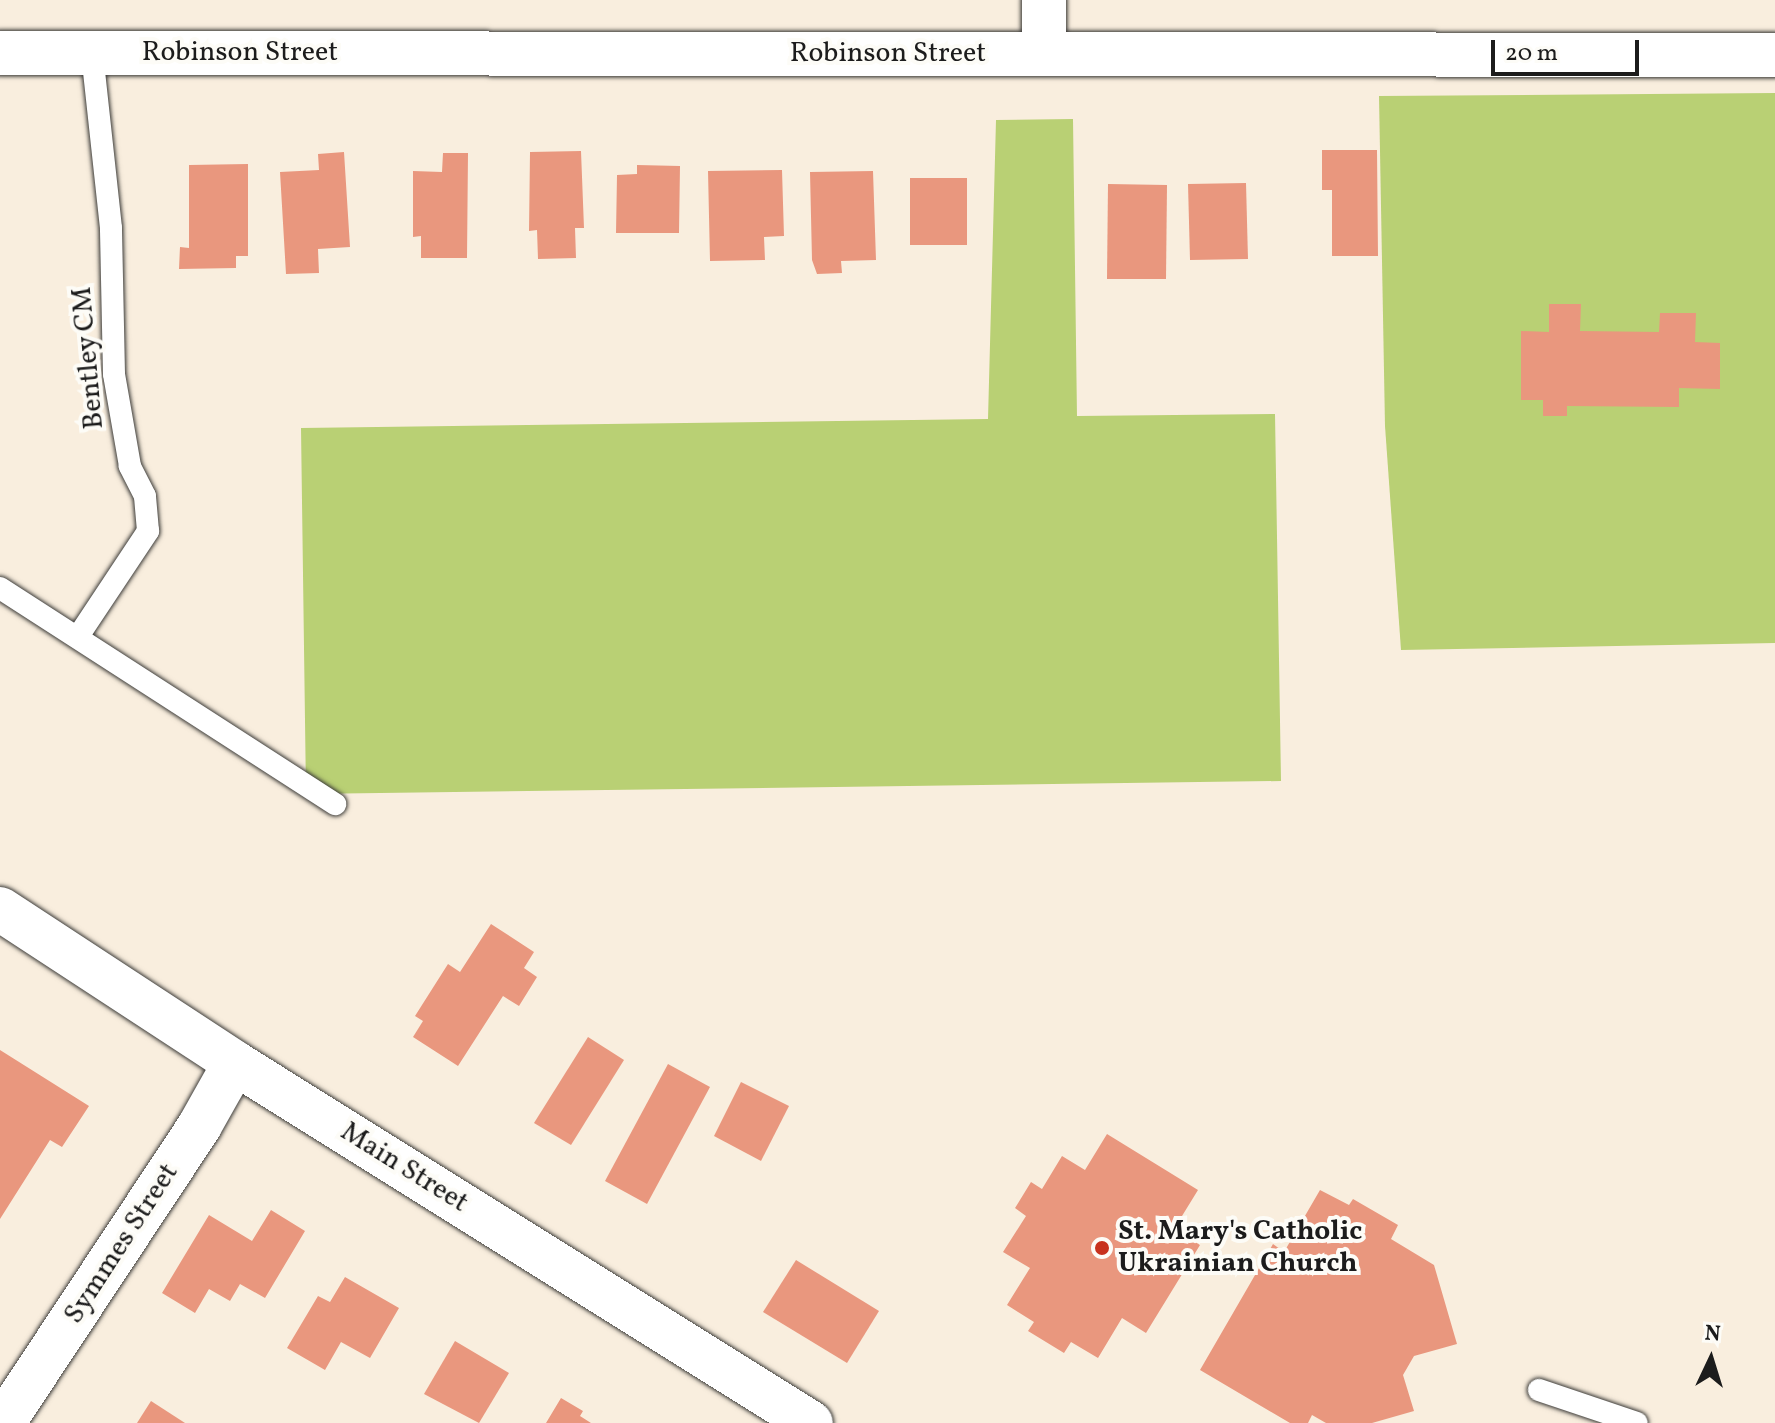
<!DOCTYPE html>
<style>
body{margin:0}
#map{position:relative;width:1775px;height:1423px;overflow:hidden;background:#f9eede;font-family:Vollkorn,serif}
div>[style]{position:absolute}
.green>*{inset:0;background:#b9d074}
.building>*{inset:0;background:#e9977e}
.roads{filter:drop-shadow(0 0 2px #3d3c39) drop-shadow(0 0 2px #3d3c39)}
.lane>*{height:22px;margin:-11px;padding:0 11px;transform-origin:11px;border-radius:11px;background:#fff}
.street>*{height:44px;margin:-22px;padding:0 22px;transform-origin:22px;border-radius:22px;background:#fff}
.secondary>*{height:44px;margin:-22px;padding:0 22px;transform-origin:22px;border-radius:22px;background:#fff}
.dots>*{width:22px;height:22px;translate:-50% -50%;box-sizing:border-box;border:4px solid #fdfcf7;border-radius:50%}
span{translate:-50% -50%;white-space:nowrap;text-align:center;line-height:1.15;-webkit-text-stroke:8px #fdfcf7;paint-order:stroke}
.street-label{font-size:28px;color:#1c1c1c}
.poi-label{font-size:28px;color:#1c1c1c;font-weight:700}
.left{translate:0 -50%;text-align:left}
.north{position:absolute;left:1671px;top:1319px;width:80px;height:80px;-webkit-text-stroke:6px #fdfcf7;paint-order:stroke;rotate:4deg;font-size:22px;font-weight:700;line-height:32px;text-align:center;color:#1c1c1c}
.north::after{content:'';display:block;margin:auto;width:28px;height:36px;background:#1c1c1c;clip-path:polygon(50% 0,100% 100%,50% 72%,0 100%)}
.scale{position:absolute;left:1491px;top:40px;width:148px;height:36px;box-sizing:border-box;border:4px solid #1c1c1c;border-top:0;padding-left:10px;font-size:24px;line-height:28px;white-space:nowrap;color:#1c1c1c;-webkit-text-stroke:6px #fdfcf7;paint-order:stroke}
</style>
<div id="map">
<div class="green">
<div style="clip-path:polygon(1775px 93px,1775px 643px,1401px 650px,1385px 426px,1379px 96px)"></div>
<div style="clip-path:polygon(1073px 119px,1077px 416px,1275px 414px,1281px 781px,306px 794px,301px 428px,988px 419px,996px 120px)"></div>
</div>
<div class="building">
<div style="clip-path:polygon(1322px 150px,1377px 150px,1378px 256px,1332px 256px,1332px 190px,1322px 190px)"></div>
<div style="clip-path:polygon(581px 151px,584px 228px,575px 228px,576px 258px,538px 259px,537px 230px,529px 231px,530px 152px)"></div>
<div style="clip-path:polygon(344px 152px,350px 247px,318px 249px,319px 273px,286px 274px,280px 172px,319px 170px,318px 154px)"></div>
<div style="clip-path:polygon(443px 153px,468px 153px,467px 258px,421px 258px,421px 236px,413px 237px,413px 171px,442px 172px)"></div>
<div style="clip-path:polygon(248px 164px,248px 256px,236px 256px,236px 268px,179px 269px,180px 247px,189px 248px,189px 165px)"></div>
<div style="clip-path:polygon(637px 165px,680px 166px,679px 233px,616px 233px,617px 175px,637px 174px)"></div>
<div style="clip-path:polygon(782px 170px,784px 236px,764px 237px,765px 260px,710px 261px,708px 171px)"></div>
<div style="clip-path:polygon(873px 171px,876px 260px,841px 261px,842px 273px,817px 274px,812px 260px,810px 172px)"></div>
<div style="clip-path:polygon(910px 178px,967px 178px,967px 245px,910px 245px)"></div>
<div style="clip-path:polygon(1246px 183px,1248px 259px,1190px 260px,1188px 184px)"></div>
<div style="clip-path:polygon(1108px 184px,1167px 185px,1166px 279px,1107px 279px)"></div>
<div style="clip-path:polygon(1549px 304px,1581px 304px,1580px 331px,1659px 332px,1660px 313px,1696px 313px,1695px 342px,1720px 343px,1720px 389px,1679px 388px,1679px 407px,1567px 406px,1567px 416px,1543px 416px,1543px 400px,1521px 400px,1521px 331px,1549px 332px)"></div>
<div style="clip-path:polygon(491px 924px,534px 952px,524px 968px,537px 977px,519px 1006px,503px 996px,458px 1066px,413px 1037px,423px 1021px,415px 1016px,448px 964px,460px 972px)"></div>
<div style="clip-path:polygon(588px 1037px,624px 1060px,571px 1145px,534px 1123px)"></div>
<div style="clip-path:polygon(0 1050px,89px 1106px,62px 1147px,50px 1140px,0 1219px)"></div>
<div style="clip-path:polygon(668px 1064px,710px 1087px,647px 1204px,605px 1181px)"></div>
<div style="clip-path:polygon(741px 1082px,789px 1106px,761px 1161px,714px 1136px)"></div>
<div style="clip-path:polygon(1107px 1134px,1198px 1190px,1174px 1229px,1200px 1245px,1146px 1333px,1122px 1318px,1098px 1358px,1071px 1342px,1064px 1353px,1028px 1331px,1034px 1322px,1007px 1305px,1030px 1268px,1003px 1252px,1026px 1216px,1015px 1208px,1031px 1182px,1042px 1189px,1062px 1156px,1085px 1170px)"></div>
<div style="clip-path:polygon(1320px 1190px,1349px 1205px,1353px 1199px,1398px 1225px,1391px 1239px,1434px 1265px,1457px 1344px,1414px 1356px,1403px 1375px,1414px 1411px,1372px 1423px,1326px 1423px,1312px 1415px,1308px 1423px,1290px 1423px,1200px 1370px,1273px 1244px,1284px 1252px)"></div>
<div style="clip-path:polygon(271px 1210px,305px 1231px,265px 1298px,240px 1284px,230px 1301px,209px 1289px,195px 1313px,162px 1293px,209px 1215px,252px 1241px)"></div>
<div style="clip-path:polygon(796px 1260px,879px 1311px,847px 1363px,763px 1312px)"></div>
<div style="clip-path:polygon(345px 1277px,399px 1308px,370px 1358px,341px 1342px,325px 1370px,287px 1348px,318px 1296px,330px 1302px)"></div>
<div style="clip-path:polygon(455px 1341px,509px 1373px,479px 1423px,424px 1394px)"></div>
<div style="clip-path:polygon(561px 1398px,583px 1411px,580px 1416px,591px 1423px,546px 1423px)"></div>
<div style="clip-path:polygon(151px 1401px,185px 1423px,137px 1423px)"></div>
</div>
<div class="roads">
<div class="lane">
<div style="left:0;top:588px;width:399px;rotate:32.8deg"></div>
<div style="left:79px;top:635px;width:125px;rotate:-56.4deg"></div>
<div style="left:148px;top:531px;width:35px;rotate:-95deg"></div>
<div style="left:145px;top:496px;width:34px;rotate:-117deg"></div>
<div style="left:130px;top:466px;width:93px;rotate:-99.9deg"></div>
<div style="left:114px;top:374px;width:146px;rotate:-91.2deg"></div>
<div style="left:111px;top:228px;width:176px;rotate:-96.2deg"></div>
<div style="left:1539px;top:1390px;width:103px;rotate:18.6deg"></div>
</div>
<div class="street">
<div style="left:1044px;top:0;width:54px;rotate:90deg"></div>
<div style="left:0;top:53px;width:1775px;rotate:0.06deg"></div>
<div style="left:3px;top:1423px;width:357px;rotate:-56.5deg"></div>
<div style="left:200px;top:1125px;width:71px;rotate:-60.6deg"></div>
</div>
<div class="secondary">
<div style="left:0;top:909px;width:281px;rotate:33.2deg"></div>
<div style="left:235px;top:1063px;width:679px;rotate:32.01deg"></div>
</div>
</div>
<div class="dots">
<div style="left:1102px;top:1248px;background:#c8321e"></div>
</div>
<div class="street-label">
<span style="left:240px;top:53px">Robinson Street</span>
<span style="left:888px;top:54px">Robinson Street</span>
<span style="left:89px;top:358px;rotate:-95deg">Bentley CM</span>
<span style="left:404px;top:1168px;rotate:32deg">Main Street</span>
<span style="left:122px;top:1244px;rotate:-57deg">Symmes Street</span>
</div>
<div class="poi-label">
<span class="left" style="left:1118px;top:1248px">St. Mary's Catholic<br>Ukrainian Church</span>
</div>
<div class="north">N</div>
<div class="scale">20 m</div>
</div>
